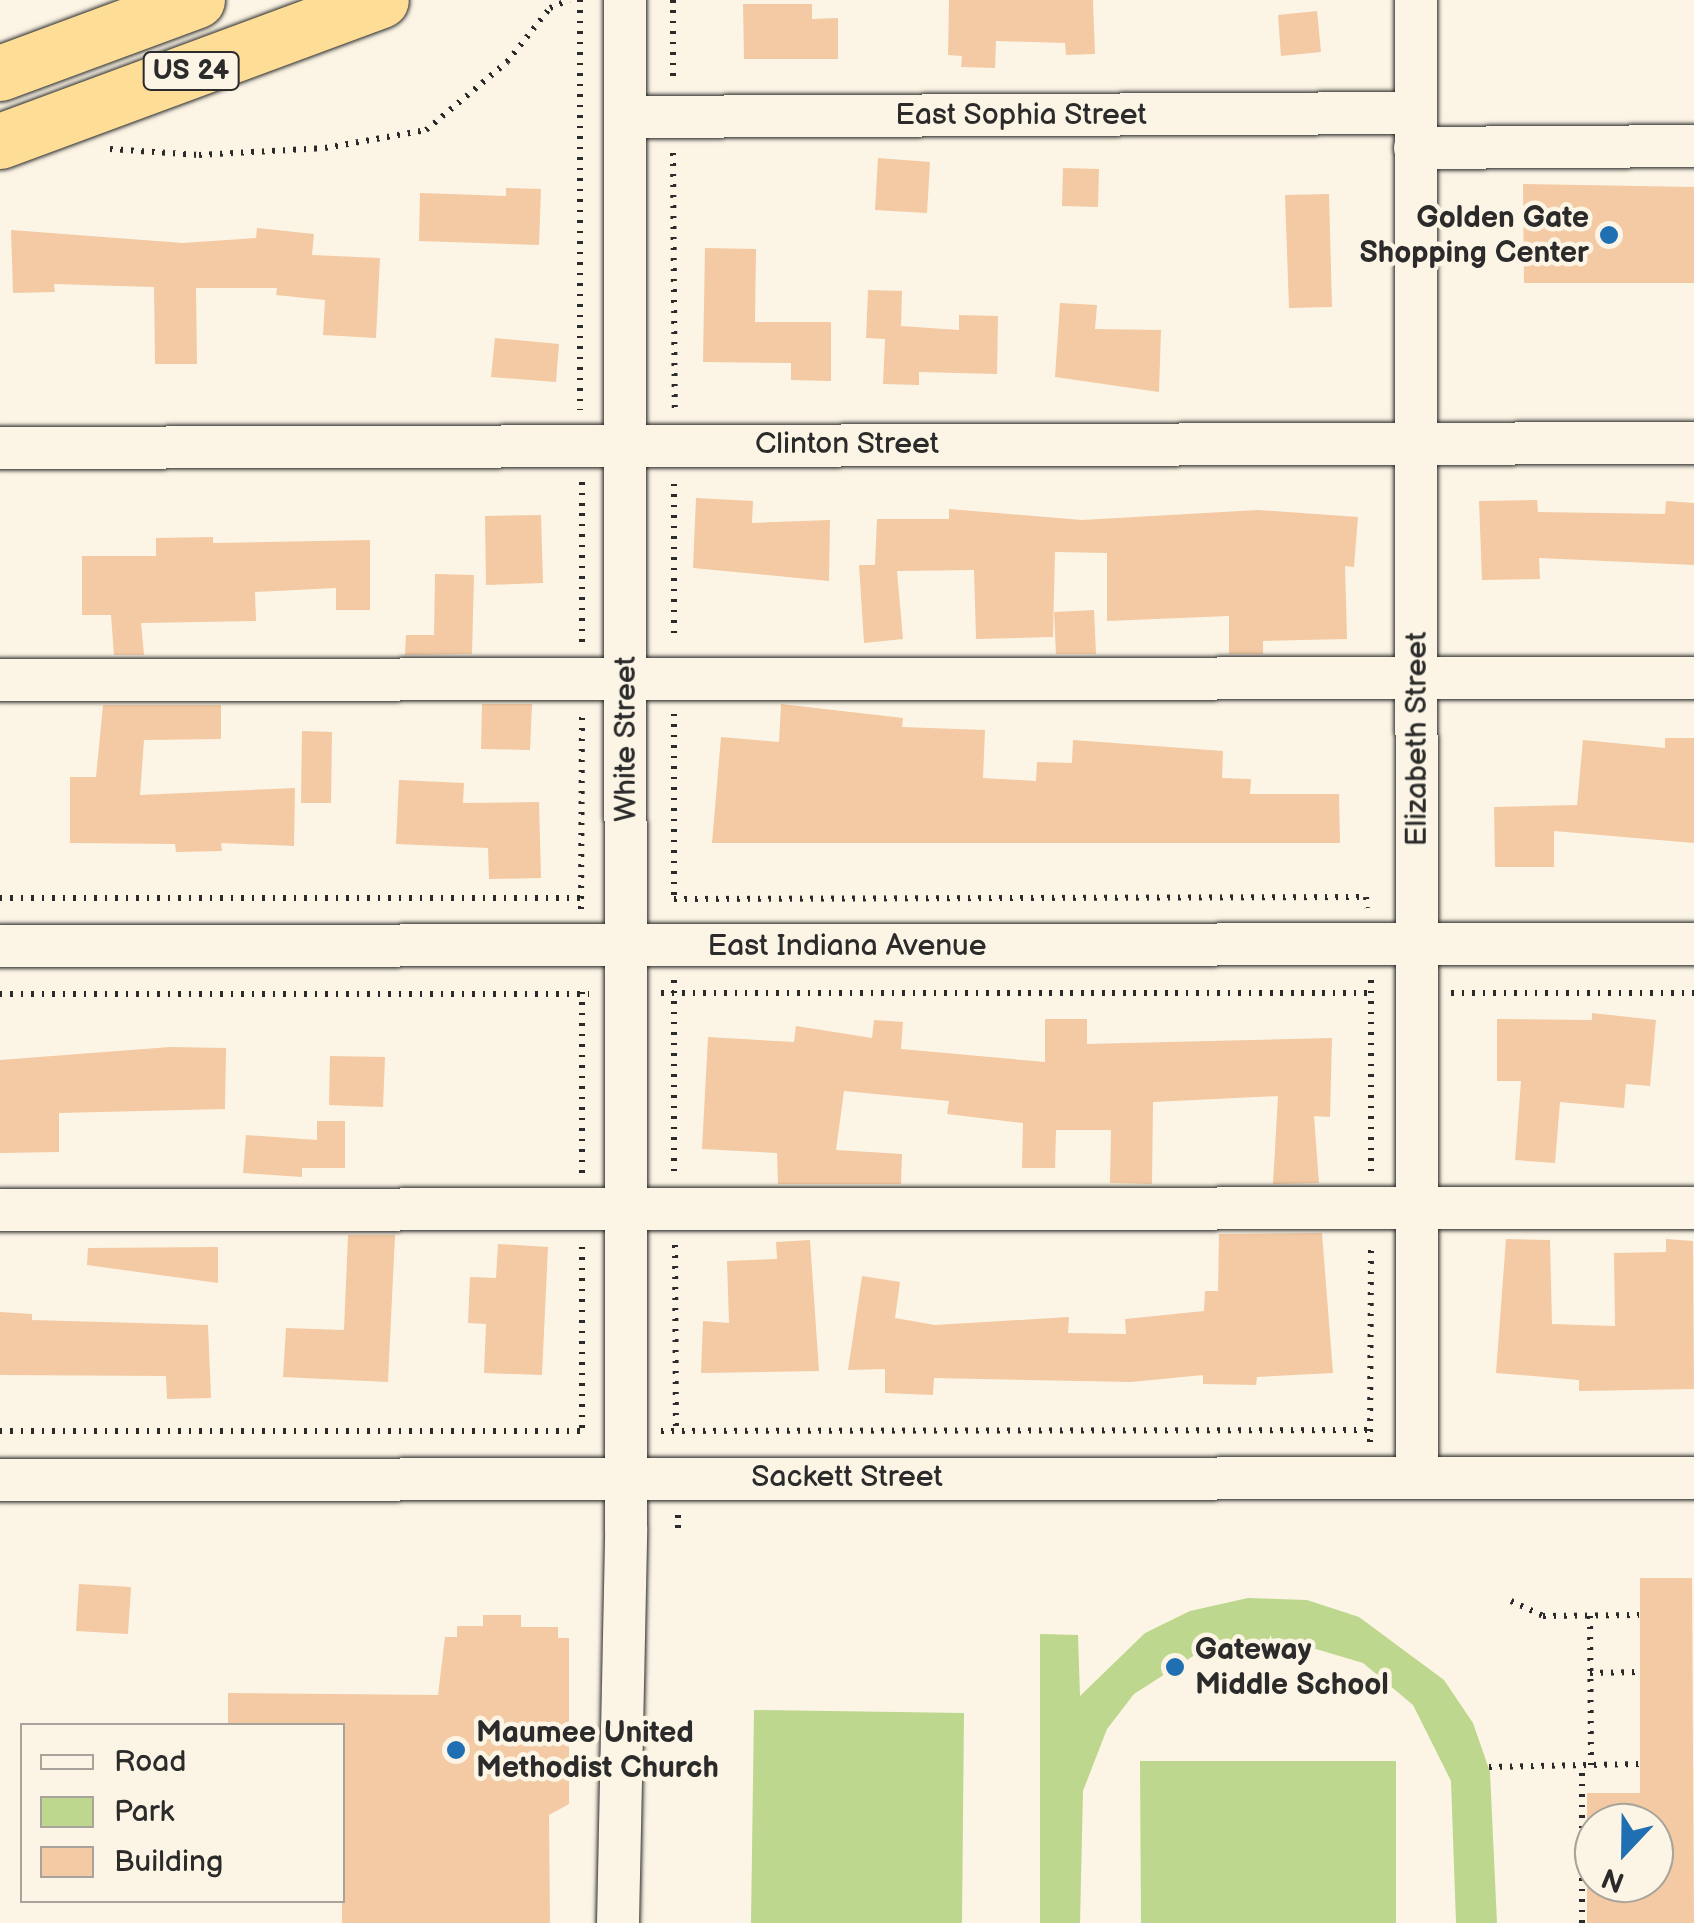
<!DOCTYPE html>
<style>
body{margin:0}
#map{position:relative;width:1694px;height:1923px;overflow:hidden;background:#fcf5e5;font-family:"Balsamiq Sans",sans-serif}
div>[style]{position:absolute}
.green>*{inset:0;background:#bdd78e}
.building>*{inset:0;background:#f3caa3}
.path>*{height:6px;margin-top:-3px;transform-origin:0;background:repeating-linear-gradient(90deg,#2b2b2b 0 2.5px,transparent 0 10.5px)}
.roads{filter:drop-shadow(0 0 2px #2b2b2b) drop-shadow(0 0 2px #2b2b2b)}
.minor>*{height:42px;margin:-21px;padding:0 21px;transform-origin:21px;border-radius:21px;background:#fcf5e5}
.highway>*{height:55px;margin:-27.5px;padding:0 27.5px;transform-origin:27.5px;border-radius:27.5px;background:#fedd96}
.dots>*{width:28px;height:28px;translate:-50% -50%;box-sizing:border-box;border:5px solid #fcf5e5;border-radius:50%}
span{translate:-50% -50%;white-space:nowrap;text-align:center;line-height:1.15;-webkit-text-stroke:9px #fcf5e5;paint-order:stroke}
.shield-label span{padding:2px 8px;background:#fcf5e5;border:2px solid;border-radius:8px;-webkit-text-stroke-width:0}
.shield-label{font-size:28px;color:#2b2b2b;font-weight:700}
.street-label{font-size:30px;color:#2b2b2b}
.poi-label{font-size:30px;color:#2b2b2b;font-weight:700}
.right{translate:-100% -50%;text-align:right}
.left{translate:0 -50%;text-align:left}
.legend{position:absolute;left:20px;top:1723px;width:325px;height:180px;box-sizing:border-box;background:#fcf5e5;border:2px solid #a8a49b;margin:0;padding:12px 18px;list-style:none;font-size:30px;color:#2b2b2b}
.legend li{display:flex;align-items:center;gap:20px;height:50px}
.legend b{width:50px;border:2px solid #a8a49b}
.north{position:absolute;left:1574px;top:1803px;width:100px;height:100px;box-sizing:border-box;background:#fcf5e5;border:2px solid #a8a49b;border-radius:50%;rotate:202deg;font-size:28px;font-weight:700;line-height:40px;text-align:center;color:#2b2b2b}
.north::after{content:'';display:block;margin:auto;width:35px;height:45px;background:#1f6fb2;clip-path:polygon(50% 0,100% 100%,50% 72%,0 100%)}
</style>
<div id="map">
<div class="green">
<div style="clip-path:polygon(1248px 1598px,1307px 1600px,1359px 1617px,1444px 1680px,1473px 1723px,1490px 1772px,1497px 1923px,1456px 1923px,1451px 1781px,1413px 1705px,1363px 1663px,1279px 1638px,1204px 1649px,1134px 1694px,1107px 1729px,1083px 1791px,1080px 1923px,1040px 1923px,1040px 1634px,1078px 1635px,1080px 1696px,1145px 1633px,1190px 1611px)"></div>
<div style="clip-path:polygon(754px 1710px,964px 1713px,962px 1923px,751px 1923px)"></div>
<div style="clip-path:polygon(1140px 1761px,1396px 1761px,1396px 1923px,1141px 1923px)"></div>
</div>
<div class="building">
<div style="clip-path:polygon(949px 0,1093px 0,1095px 54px,1066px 55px,1065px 43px,996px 41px,995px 68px,961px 67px,962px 56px,948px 55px)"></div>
<div style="clip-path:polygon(743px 4px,812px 4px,812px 19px,838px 18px,838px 59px,744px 59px)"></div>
<div style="clip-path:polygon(1317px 11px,1321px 52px,1281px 56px,1278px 15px)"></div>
<div style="clip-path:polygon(878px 158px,930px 162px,927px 213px,875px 210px)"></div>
<div style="clip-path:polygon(1063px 168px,1099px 169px,1098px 207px,1062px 206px)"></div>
<div style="clip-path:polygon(1523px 184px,1694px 187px,1694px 283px,1524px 283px)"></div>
<div style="clip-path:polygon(506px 188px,541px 189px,539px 245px,419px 241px,420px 193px,506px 196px)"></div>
<div style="clip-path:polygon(1329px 194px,1332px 307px,1289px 308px,1285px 195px)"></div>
<div style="clip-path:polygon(257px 228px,314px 234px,312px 255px,380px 258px,376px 338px,323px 335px,325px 300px,276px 295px,277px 288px,196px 288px,197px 364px,155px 364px,154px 287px,54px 284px,55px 292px,13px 293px,11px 230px,183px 243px,256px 238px)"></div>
<div style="clip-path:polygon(705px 248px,756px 249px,755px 322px,831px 322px,831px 381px,791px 380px,791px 363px,703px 362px)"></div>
<div style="clip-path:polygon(868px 290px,902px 291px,901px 326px,959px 330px,959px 315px,998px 316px,997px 374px,919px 372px,919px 385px,883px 384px,885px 339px,866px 338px)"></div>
<div style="clip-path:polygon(1060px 303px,1097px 305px,1095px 329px,1161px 330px,1159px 392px,1055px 377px)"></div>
<div style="clip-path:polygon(495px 338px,559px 344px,556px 382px,491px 377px)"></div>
<div style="clip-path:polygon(696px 498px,753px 501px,752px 523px,830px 520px,829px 581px,693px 568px)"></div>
<div style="clip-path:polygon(1537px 500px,1538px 512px,1665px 514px,1666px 501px,1694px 503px,1694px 565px,1539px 558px,1540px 579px,1482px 580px,1479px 501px)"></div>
<div style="clip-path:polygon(949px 509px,1082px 520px,1258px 510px,1358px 517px,1354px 567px,1345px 566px,1347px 639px,1263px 641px,1263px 654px,1229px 654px,1229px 616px,1107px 621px,1107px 553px,1055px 552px,1053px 637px,976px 639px,974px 570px,897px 571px,903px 639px,864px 643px,859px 565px,875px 565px,877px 519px,949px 519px)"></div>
<div style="clip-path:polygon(541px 515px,543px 583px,486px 585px,485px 516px)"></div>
<div style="clip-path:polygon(213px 537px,213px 543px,370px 540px,370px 610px,336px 610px,336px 588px,255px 592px,256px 621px,141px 623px,144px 655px,114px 655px,111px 615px,82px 615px,82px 556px,156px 556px,156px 538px)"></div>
<div style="clip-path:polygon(435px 574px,474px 575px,472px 654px,405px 655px,406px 635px,434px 635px)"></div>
<div style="clip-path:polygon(1094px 610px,1096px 654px,1056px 654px,1054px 612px)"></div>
<div style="clip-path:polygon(482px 704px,532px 704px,530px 750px,481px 749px)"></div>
<div style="clip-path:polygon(781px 704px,903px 718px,902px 727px,985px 730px,983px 778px,1036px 781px,1037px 762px,1072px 763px,1073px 740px,1223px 751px,1222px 778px,1251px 779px,1250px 794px,1339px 794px,1340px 843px,712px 843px,721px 737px,779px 742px)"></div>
<div style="clip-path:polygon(103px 705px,221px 705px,221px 739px,144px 740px,140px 795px,295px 788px,294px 846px,221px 843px,222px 851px,176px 852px,175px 844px,70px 843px,70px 777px,96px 777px)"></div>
<div style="clip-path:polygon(302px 731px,332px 732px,331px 803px,301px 803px)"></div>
<div style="clip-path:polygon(1665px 738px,1694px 738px,1694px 843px,1554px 831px,1554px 867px,1495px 867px,1494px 807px,1577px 805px,1583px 740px,1665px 748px)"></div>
<div style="clip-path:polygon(399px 780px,464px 783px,463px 803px,539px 802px,541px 878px,489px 879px,488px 848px,396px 844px)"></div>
<div style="clip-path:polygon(1592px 1013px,1656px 1020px,1650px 1086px,1626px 1084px,1624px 1108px,1560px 1102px,1555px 1163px,1515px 1160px,1521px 1081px,1497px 1081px,1497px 1019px,1592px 1020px)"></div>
<div style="clip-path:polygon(1045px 1019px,1087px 1019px,1087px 1044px,1332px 1038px,1330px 1117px,1314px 1116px,1319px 1183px,1273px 1184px,1278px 1096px,1153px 1102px,1152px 1184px,1110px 1183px,1111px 1130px,1056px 1130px,1055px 1168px,1022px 1168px,1023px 1123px,947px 1114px,949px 1101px,844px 1091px,836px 1150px,902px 1154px,901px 1184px,778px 1184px,777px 1153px,702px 1149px,708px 1037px,794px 1042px,796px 1026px,872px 1038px,874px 1020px,903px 1022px,901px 1049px,1045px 1062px)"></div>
<div style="clip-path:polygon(170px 1047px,226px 1048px,225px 1109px,59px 1113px,59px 1152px,0 1153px,0 1060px)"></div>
<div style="clip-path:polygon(330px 1056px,385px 1057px,383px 1107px,329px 1105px)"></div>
<div style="clip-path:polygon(317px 1121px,345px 1121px,345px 1168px,302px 1168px,302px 1177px,243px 1173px,246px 1135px,317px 1140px)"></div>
<div style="clip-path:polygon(1322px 1233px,1333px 1373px,1257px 1377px,1256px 1385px,1203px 1384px,1203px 1375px,1131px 1382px,934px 1378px,933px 1395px,885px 1393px,885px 1369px,848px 1370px,862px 1276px,900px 1282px,895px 1318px,935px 1325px,1069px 1317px,1068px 1333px,1126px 1334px,1125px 1319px,1204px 1311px,1205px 1291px,1218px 1291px,1219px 1234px)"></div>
<div style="clip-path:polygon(348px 1235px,395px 1235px,388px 1382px,283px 1377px,286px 1328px,344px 1330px)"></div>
<div style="clip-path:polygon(1506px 1239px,1550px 1240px,1552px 1324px,1615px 1326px,1614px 1253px,1666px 1252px,1666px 1239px,1693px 1241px,1694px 1389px,1579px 1391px,1579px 1380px,1496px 1373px)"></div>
<div style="clip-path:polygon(810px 1240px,819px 1371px,701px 1373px,703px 1321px,729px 1323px,727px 1261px,777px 1259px,776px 1242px)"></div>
<div style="clip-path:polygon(498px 1244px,548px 1247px,542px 1375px,484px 1373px,486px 1324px,468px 1323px,470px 1277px,496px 1278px)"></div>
<div style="clip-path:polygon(218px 1247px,218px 1283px,87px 1265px,88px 1248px)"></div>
<div style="clip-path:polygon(0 1312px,32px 1314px,32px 1320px,208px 1325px,211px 1398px,167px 1399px,166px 1376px,0 1375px)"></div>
<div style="clip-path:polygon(1640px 1578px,1692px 1578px,1694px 1923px,1587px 1923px,1587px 1883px,1654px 1883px,1654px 1823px,1587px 1823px,1587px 1793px,1640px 1793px)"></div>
<div style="clip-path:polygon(79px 1584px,131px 1587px,128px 1634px,76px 1631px)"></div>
<div style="clip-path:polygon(483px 1615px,521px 1615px,521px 1627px,558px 1627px,558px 1638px,569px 1638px,569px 1804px,549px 1815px,550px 1923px,342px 1923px,342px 1726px,228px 1726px,228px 1693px,438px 1695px,445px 1637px,457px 1637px,457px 1626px,483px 1626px)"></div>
</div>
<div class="path">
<div style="left:580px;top:0;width:410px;rotate:90deg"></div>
<div style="left:673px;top:0;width:80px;rotate:90deg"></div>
<div style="left:110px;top:149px;width:89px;rotate:3.9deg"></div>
<div style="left:199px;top:155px;width:126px;rotate:-3.2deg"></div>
<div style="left:325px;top:148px;width:103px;rotate:-10.1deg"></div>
<div style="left:426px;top:130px;width:106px;rotate:-40deg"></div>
<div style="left:507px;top:62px;width:69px;rotate:-51.5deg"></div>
<div style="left:550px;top:8px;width:21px;rotate:-23deg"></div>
<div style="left:673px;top:153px;width:257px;rotate:89.6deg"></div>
<div style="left:582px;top:482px;width:162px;rotate:90deg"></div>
<div style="left:674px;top:484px;width:157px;rotate:90deg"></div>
<div style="left:674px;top:714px;width:185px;rotate:90deg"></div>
<div style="left:674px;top:899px;width:692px;rotate:-0.17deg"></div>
<div style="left:1366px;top:897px;width:11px;rotate:85deg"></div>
<div style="left:0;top:898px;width:581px"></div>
<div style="left:581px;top:909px;width:192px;rotate:-89.7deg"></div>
<div style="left:674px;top:980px;width:192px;rotate:90deg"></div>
<div style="left:1371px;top:980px;width:192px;rotate:90deg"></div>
<div style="left:582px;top:992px;width:182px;rotate:90deg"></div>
<div style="left:661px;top:993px;width:713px"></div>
<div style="left:1451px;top:993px;width:243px"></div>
<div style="left:0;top:994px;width:589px"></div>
<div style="left:675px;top:1245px;width:187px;rotate:89.7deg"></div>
<div style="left:582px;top:1247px;width:184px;rotate:90deg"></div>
<div style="left:0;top:1431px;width:584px"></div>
<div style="left:661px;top:1431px;width:709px;rotate:-0.08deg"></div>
<div style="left:1370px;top:1442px;width:197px;rotate:-89.7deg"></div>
<div style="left:678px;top:1515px;width:16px;rotate:90deg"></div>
<div style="left:1511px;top:1601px;width:35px;rotate:25deg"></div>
<div style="left:1543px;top:1616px;width:96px;rotate:-0.6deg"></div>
<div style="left:1590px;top:1616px;width:149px;rotate:89.6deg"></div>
<div style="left:1590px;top:1673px;width:50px;rotate:-1.1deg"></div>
<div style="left:1489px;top:1767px;width:151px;rotate:-1.1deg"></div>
<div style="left:1582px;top:1923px;width:158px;rotate:-90deg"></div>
</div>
<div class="roads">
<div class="minor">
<div style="left:1416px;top:0;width:1478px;rotate:89.96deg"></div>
<div style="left:627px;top:117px;width:787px;rotate:-0.29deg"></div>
<div style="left:1415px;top:148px;width:279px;rotate:-0.4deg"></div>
<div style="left:0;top:448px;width:1694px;rotate:-0.17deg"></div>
<div style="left:0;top:680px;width:1694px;rotate:-0.07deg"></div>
<div style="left:0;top:946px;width:1694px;rotate:-0.07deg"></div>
<div style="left:0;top:1210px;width:1694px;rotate:-0.07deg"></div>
<div style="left:0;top:1480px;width:1694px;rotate:-0.07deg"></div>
<div style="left:618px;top:1923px;width:392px;rotate:-88.8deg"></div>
<div style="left:626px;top:1531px;width:1531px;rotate:-90.04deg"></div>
</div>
<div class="highway">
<div style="left:0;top:73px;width:210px;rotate:-20.3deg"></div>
<div style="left:0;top:141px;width:406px;rotate:-20.3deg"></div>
</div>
</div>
<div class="dots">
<div style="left:1609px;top:235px;background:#1f6fb2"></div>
<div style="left:1175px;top:1667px;background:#1f6fb2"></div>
<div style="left:456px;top:1750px;background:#1f6fb2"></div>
</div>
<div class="shield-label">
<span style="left:191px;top:71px">US 24</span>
</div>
<div class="street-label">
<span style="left:1021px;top:115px">East Sophia Street</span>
<span style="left:847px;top:444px">Clinton Street</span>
<span style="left:626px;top:739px;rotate:-90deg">White Street</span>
<span style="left:1417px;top:739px;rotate:-90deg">Elizabeth Street</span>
<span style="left:847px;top:946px">East Indiana Avenue</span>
<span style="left:847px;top:1477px">Sackett Street</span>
</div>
<div class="poi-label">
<span class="right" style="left:1589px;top:235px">Golden Gate<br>Shopping Center</span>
<span class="left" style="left:1195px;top:1667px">Gateway<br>Middle School</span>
<span class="left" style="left:476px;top:1750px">Maumee United<br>Methodist Church</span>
</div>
<ul class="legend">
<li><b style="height:12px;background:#fcf5e5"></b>Road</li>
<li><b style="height:28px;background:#bdd78e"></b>Park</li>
<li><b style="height:28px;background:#f3caa3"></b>Building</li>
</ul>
<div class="north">N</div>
</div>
